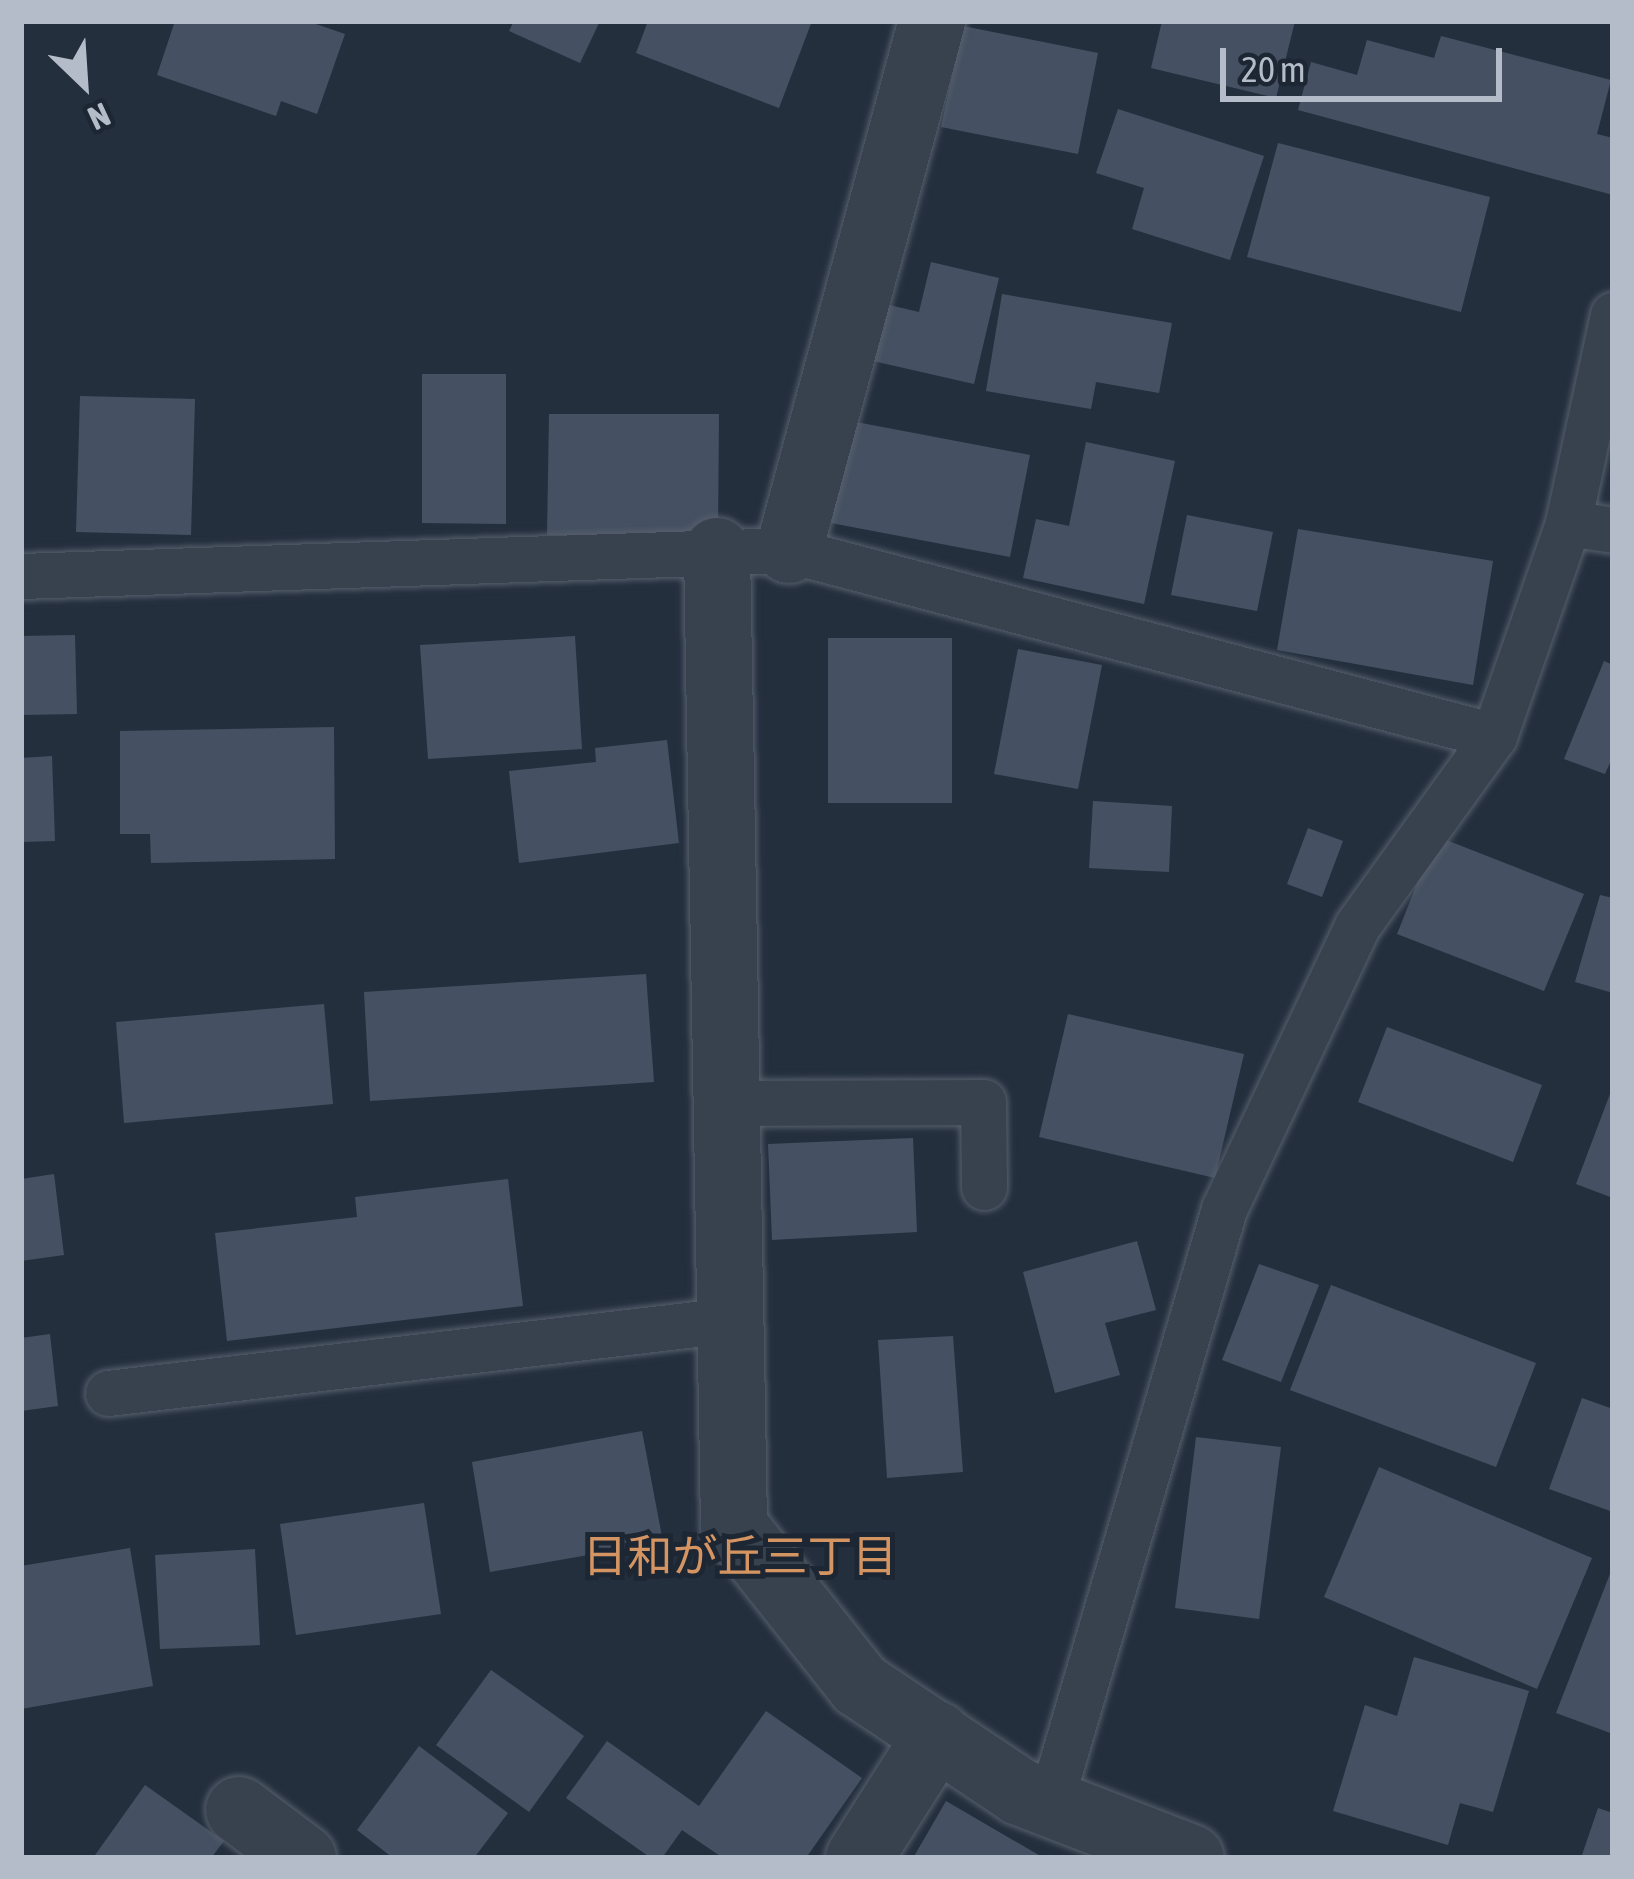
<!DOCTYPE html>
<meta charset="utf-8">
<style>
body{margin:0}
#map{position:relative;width:1634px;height:1879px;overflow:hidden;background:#242f3e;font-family:"Asap Condensed","Noto Sans JP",sans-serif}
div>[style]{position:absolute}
.building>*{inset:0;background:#455162}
.roads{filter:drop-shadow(0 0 3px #565f6c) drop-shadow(0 0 3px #565f6c)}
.service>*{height:45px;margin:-22.5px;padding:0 22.5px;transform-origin:22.5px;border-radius:22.5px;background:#38414e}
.minor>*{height:66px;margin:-33px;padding:0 33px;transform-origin:33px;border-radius:33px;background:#38414e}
span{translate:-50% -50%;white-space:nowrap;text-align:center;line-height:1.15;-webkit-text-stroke:10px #1d2633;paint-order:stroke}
.neighbourhood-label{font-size:45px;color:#d59563}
.frame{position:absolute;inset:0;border:24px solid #b4bcc9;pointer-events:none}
.north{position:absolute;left:24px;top:24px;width:120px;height:120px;-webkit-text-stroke:9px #1d2633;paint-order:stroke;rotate:155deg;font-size:33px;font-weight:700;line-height:48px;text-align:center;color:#b4bcc9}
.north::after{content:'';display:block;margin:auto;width:42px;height:54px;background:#b4bcc9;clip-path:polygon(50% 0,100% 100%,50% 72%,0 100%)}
.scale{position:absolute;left:1220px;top:48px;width:282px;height:54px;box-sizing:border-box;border:6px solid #b4bcc9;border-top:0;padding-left:15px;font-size:36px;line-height:42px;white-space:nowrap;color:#b4bcc9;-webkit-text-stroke:9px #1d2633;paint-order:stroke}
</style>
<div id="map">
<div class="building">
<div style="clip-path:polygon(175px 21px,307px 21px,345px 34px,317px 114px,281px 101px,276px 116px,157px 75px)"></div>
<div style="clip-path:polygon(514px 21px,600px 21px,580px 63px,509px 31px)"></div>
<div style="clip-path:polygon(648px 21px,812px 21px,779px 108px,636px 53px)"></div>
<div style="clip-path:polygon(1162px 21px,1295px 21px,1276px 98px,1151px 68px)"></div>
<div style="clip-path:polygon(963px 26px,1098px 53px,1078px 154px,941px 127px)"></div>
<div style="clip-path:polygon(1441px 36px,1611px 80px,1597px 134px,1613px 138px,1613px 195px,1298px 110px,1311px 62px,1357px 75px,1367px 40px,1434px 58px)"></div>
<div style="clip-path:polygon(1118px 109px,1264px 156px,1230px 260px,1132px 229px,1144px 188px,1096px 173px)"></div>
<div style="clip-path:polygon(1278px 143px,1490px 197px,1461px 312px,1247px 257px)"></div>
<div style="clip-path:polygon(931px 262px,999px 278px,974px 384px,873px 361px,885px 304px,919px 312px)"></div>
<div style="clip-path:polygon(1002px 294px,1172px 323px,1159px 393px,1096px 382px,1091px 409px,986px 391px)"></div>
<div style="clip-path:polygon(422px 374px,506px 374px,506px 524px,422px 523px)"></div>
<div style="clip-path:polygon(80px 396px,195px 399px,191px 535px,76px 532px)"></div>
<div style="clip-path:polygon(549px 414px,719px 414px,718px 536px,547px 535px)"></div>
<div style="clip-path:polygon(851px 421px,1030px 455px,1010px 557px,831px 523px)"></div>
<div style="clip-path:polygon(1086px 442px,1175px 461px,1144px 604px,1023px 578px,1036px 519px,1069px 526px)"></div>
<div style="clip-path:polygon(1187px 515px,1273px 532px,1257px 611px,1171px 595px)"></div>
<div style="clip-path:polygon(1298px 529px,1493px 561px,1473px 685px,1277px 650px)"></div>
<div style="clip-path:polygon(75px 635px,77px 714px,21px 715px,21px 636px)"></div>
<div style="clip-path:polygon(575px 636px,582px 749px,428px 759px,420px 645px)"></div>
<div style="clip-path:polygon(828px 638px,952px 638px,952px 803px,828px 803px)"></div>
<div style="clip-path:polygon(1018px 649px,1102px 665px,1078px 789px,994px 774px)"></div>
<div style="clip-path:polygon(1604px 661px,1613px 665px,1613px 756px,1605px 774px,1564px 759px)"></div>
<div style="clip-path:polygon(334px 727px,335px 859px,151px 863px,150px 834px,120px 834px,120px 731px)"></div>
<div style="clip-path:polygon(667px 740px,679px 843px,519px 863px,509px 771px,596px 762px,595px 748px)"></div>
<div style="clip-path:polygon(52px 756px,55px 841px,21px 842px,21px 758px)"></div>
<div style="clip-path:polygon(1093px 801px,1172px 806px,1169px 872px,1089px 868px)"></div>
<div style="clip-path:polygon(1308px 828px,1343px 841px,1322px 897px,1287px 884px)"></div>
<div style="clip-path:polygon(1436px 836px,1584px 894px,1544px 991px,1397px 934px)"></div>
<div style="clip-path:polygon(1600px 895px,1613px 898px,1613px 993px,1575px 982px)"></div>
<div style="clip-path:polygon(646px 974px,654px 1082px,370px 1101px,364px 992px)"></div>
<div style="clip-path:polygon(324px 1004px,333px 1104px,124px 1123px,116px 1022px)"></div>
<div style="clip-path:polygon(1068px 1014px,1244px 1054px,1215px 1178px,1039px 1137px)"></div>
<div style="clip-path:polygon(1387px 1027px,1542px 1085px,1513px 1162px,1358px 1102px)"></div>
<div style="clip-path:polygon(1613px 1086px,1613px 1198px,1576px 1184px)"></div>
<div style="clip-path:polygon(913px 1138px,917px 1232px,772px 1240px,768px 1144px)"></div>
<div style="clip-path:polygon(54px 1174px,64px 1255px,21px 1261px,21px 1179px)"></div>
<div style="clip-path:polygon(508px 1179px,523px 1306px,227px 1341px,215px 1233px,357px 1217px,355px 1197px)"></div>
<div style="clip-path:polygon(1137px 1241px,1156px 1310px,1105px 1323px,1120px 1375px,1055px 1393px,1023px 1272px)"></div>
<div style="clip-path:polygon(1259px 1264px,1319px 1285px,1281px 1382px,1222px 1360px)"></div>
<div style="clip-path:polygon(1331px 1285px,1536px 1363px,1496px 1467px,1290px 1390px)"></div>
<div style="clip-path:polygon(50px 1334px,58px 1406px,21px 1411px,21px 1338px)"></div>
<div style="clip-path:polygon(953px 1336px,963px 1472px,887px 1478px,878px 1340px)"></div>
<div style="clip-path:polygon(1582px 1398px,1613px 1409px,1613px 1512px,1549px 1489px)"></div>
<div style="clip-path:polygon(642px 1431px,663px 1542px,490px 1572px,472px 1462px)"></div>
<div style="clip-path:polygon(1196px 1437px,1281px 1447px,1259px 1619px,1175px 1608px)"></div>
<div style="clip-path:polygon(1379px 1467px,1592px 1558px,1537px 1689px,1324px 1597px)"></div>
<div style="clip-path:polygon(424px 1503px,441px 1614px,296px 1635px,280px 1524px)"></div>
<div style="clip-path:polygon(130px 1548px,153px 1686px,21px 1709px,21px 1566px)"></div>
<div style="clip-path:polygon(255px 1549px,260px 1645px,160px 1649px,155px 1555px)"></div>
<div style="clip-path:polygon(1613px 1566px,1613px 1734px,1556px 1713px)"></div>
<div style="clip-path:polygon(1414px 1657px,1529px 1691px,1493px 1812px,1460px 1803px,1448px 1845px,1333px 1811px,1365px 1705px,1397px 1716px)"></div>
<div style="clip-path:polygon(491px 1670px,584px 1736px,529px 1812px,436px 1745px)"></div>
<div style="clip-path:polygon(766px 1711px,862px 1778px,806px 1858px,723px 1858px,682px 1830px,662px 1858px,651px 1858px,566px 1798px,607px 1741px,699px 1806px)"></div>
<div style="clip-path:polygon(419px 1746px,508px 1813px,474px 1858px,393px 1858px,357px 1830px)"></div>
<div style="clip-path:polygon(145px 1785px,224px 1841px,211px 1858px,93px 1858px)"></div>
<div style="clip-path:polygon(946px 1801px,1044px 1858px,913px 1858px)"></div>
<div style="clip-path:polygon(1598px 1808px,1613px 1813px,1613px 1858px,1581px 1858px)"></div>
</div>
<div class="roads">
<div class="service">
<div style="left:1568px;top:523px;width:46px;rotate:8.8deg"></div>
<div style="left:21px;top:576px;width:768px;rotate:-1.94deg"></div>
<div style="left:789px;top:550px;width:729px;rotate:14.78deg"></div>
<div style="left:726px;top:1103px;width:257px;rotate:-0.2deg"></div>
<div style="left:983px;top:1102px;width:85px;rotate:89.3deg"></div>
<div style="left:108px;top:1393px;width:625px;rotate:-6.7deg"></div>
<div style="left:1051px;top:1800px;width:616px;rotate:-73.68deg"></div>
<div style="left:1224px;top:1209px;width:313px;rotate:-64.8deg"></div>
<div style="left:1357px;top:926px;width:234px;rotate:-54.2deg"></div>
<div style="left:1494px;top:736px;width:225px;rotate:-70.8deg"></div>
<div style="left:1568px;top:523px;width:213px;rotate:-77.8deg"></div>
</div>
<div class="minor">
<div style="left:789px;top:550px;width:548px;rotate:-74.87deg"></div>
<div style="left:717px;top:551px;width:975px;rotate:89deg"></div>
<div style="left:734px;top:1526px;width:203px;rotate:51.6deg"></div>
<div style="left:860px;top:1685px;width:192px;rotate:33.8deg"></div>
<div style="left:1020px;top:1792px;width:183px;rotate:21.1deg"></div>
<div style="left:239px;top:1810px;width:80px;rotate:36.9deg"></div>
<div style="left:859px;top:1858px;width:146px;rotate:-57.6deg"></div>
</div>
</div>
<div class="neighbourhood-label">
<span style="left:740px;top:1557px">日和が丘三丁目</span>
</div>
<div class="frame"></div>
<div class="north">N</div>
<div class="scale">20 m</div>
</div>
